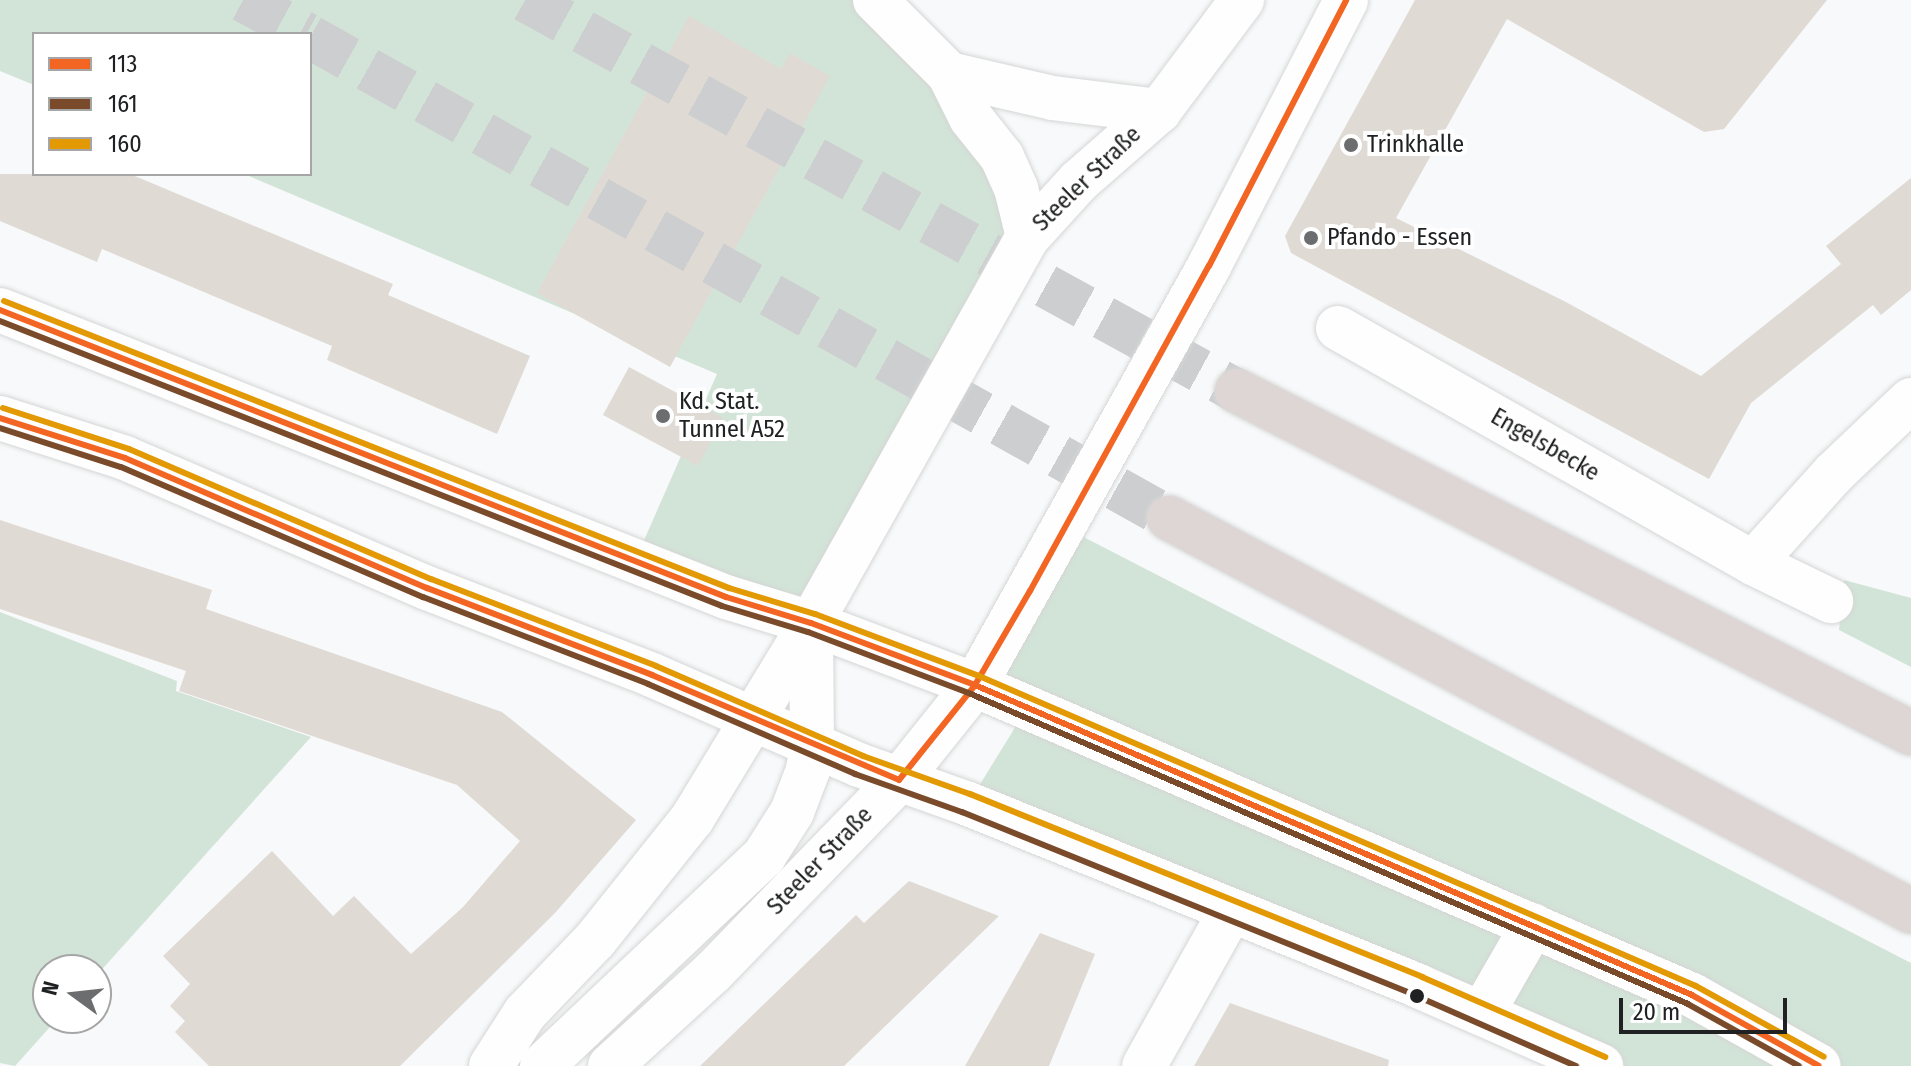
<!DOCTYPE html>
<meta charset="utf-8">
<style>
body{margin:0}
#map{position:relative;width:1911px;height:1066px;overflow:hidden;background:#f8f9fa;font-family:"Fira Sans Condensed",sans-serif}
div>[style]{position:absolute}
.green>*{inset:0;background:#d2e4d7}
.building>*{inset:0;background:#e0dad5}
.highway-tunnel>*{height:44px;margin-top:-22px;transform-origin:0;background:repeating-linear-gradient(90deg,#cdcecf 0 44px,transparent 0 66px)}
.roads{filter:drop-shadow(0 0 2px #d5d6d6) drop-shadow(0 0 2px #d5d6d6)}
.street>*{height:44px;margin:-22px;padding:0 22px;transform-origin:22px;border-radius:22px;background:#fefefe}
.secondary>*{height:44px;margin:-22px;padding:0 22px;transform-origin:22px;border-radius:22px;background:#fefefe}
.highway>*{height:44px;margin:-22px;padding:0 22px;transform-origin:22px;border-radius:22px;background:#ded6d4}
.bus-1>*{height:6px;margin:-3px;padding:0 3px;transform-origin:3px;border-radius:3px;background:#f26522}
.bus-2>*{height:6px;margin:-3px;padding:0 3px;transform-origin:3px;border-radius:3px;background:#7a4b2a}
.bus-3>*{height:6px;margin:-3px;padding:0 3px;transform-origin:3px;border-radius:3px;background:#e29903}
.dots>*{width:22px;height:22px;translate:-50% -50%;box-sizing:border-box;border:4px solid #fff;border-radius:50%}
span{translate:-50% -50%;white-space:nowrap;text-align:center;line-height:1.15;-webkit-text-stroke:8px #fff;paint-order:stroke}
.poi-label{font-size:24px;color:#202122}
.left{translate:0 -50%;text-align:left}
.street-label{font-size:24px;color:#202122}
.legend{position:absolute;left:32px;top:32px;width:280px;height:144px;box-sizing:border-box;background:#fff;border:2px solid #a6a6a7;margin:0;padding:10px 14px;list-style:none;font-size:24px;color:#202122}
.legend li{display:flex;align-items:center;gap:16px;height:40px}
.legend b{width:40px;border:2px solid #a6a6a7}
.north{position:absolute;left:32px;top:954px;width:80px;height:80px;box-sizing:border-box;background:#fff;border:2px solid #a6a6a7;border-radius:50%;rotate:285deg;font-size:22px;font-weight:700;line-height:32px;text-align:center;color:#202122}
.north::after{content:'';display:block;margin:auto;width:28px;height:36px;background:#6c6d6e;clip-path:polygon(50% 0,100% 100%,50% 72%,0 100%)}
.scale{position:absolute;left:1619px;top:998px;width:168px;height:36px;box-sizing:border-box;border:4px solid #202122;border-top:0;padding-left:10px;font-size:24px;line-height:28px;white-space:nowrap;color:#202122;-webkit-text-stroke:6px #fff;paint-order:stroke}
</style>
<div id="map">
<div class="green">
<div style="clip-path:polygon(0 0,865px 0,956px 88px,1024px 236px,810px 617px,638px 554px,717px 374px,244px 174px,310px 174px,310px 34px,34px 34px,34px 85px,0 71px)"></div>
<div style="clip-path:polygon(1068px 529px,1911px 963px,1911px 1066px,1609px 1066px,969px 802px,1029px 705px,981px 683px)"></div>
<div style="clip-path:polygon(1844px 580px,1911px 598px,1911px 667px,1839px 630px)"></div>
<div style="clip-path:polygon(0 612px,177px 681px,176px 691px,311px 737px,96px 976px,96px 970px,48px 970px,48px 1018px,58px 1018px,15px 1066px,0 1063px)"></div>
</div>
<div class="building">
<div style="clip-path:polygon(1415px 0,1827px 0,1724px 129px,1704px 132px,1507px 19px,1396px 218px,1564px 301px,1701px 376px,1841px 264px,1826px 246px,1911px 178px,1911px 290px,1881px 315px,1873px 305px,1751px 403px,1709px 479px,1291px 253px,1285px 236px)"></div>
<div style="clip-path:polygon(689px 16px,781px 69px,790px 53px,830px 76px,670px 367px,537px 293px)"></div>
<div style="clip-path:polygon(0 174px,130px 174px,393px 284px,388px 295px,530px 356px,497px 434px,327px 360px,332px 346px,102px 249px,97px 262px,0 221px)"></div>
<div style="clip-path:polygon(629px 367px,723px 418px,698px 466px,603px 415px)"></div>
<div style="clip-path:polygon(0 520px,212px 590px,206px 609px,502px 712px,636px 820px,555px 913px,400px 1066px,209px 1066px,175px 1032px,185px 1021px,170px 1006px,190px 984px,163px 956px,272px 851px,333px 916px,354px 896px,411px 954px,463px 907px,520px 841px,457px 785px,179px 691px,186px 671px,0 609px)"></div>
<div style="clip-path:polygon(909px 881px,999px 916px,844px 1066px,700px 1066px,856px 915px,864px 923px)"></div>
<div style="clip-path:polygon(1040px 933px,1095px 954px,1049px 1066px,965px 1066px)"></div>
<div style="clip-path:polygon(1230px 1003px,1389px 1060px,1388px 1066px,1194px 1066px)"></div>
</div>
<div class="highway-tunnel">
<div style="left:243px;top:0;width:72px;rotate:28.4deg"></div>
<div style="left:525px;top:0;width:812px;rotate:28.77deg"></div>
<div style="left:310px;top:37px;width:985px;rotate:29.25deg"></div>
</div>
<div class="roads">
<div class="street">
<div style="left:875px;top:0;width:105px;rotate:45deg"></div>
<div style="left:949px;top:74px;width:49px;rotate:63.4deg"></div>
<div style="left:971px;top:118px;width:50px;rotate:51.5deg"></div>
<div style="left:1002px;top:157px;width:34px;rotate:66deg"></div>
<div style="left:1016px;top:188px;width:50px;rotate:76.2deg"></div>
<div style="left:949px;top:74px;width:107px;rotate:13deg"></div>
<div style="left:1053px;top:98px;width:107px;rotate:7deg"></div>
<div style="left:1338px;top:328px;width:477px;rotate:29.5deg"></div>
<div style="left:1753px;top:563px;width:121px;rotate:-48deg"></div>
<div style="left:1834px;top:473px;width:106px;rotate:-43.5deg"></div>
<div style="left:1753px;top:563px;width:87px;rotate:26deg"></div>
<div style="left:1483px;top:1012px;width:100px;rotate:-60.1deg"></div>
<div style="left:1144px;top:1066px;width:176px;rotate:-60.8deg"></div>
</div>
<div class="secondary">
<div style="left:0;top:310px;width:781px;rotate:21.57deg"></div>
<div style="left:726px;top:597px;width:89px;rotate:17deg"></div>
<div style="left:811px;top:623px;width:175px;rotate:20.7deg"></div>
<div style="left:975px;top:685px;width:781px;rotate:23.38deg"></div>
<div style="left:1692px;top:995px;width:145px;rotate:29.2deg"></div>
<div style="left:0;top:418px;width:131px;rotate:17.7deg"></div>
<div style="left:125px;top:458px;width:329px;rotate:23.3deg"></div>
<div style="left:427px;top:588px;width:241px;rotate:21.1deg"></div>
<div style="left:652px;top:675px;width:226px;rotate:23.5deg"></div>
<div style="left:859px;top:765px;width:114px;rotate:19.6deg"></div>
<div style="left:966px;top:803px;width:488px;rotate:22deg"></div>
<div style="left:1418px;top:986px;width:200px;rotate:23.6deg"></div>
<div style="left:491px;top:1066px;width:63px;rotate:-57.3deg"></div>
<div style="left:525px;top:1013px;width:101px;rotate:-46.2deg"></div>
<div style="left:595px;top:940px;width:155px;rotate:-51.3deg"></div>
<div style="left:692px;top:819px;width:229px;rotate:-58.7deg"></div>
<div style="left:811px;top:623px;width:443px;rotate:-60.7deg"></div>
<div style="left:1028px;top:237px;width:76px;rotate:-47.7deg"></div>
<div style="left:1079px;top:181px;width:106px;rotate:-41.2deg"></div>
<div style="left:1159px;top:111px;width:139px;rotate:-53.2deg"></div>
<div style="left:542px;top:1066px;width:306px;rotate:-43.4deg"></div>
<div style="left:764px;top:856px;width:52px;rotate:-57.5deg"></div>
<div style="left:792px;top:812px;width:45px;rotate:-69.1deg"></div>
<div style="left:808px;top:770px;width:26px;rotate:-81deg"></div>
<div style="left:812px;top:744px;width:118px;rotate:-90.5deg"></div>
<div style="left:610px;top:1066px;width:139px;rotate:-42.4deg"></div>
<div style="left:713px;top:972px;width:267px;rotate:-45.9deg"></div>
<div style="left:899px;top:780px;width:122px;rotate:-51.3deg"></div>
<div style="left:975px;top:685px;width:480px;rotate:-60.8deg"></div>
<div style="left:1209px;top:266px;width:299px;rotate:-62.7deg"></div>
</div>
<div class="highway">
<div style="left:1237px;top:391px;width:756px;rotate:26.9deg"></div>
<div style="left:1169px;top:518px;width:840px;rotate:27.91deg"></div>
</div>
</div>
<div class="bus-1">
<div style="left:0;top:310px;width:781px;rotate:21.57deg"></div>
<div style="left:726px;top:597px;width:89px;rotate:17deg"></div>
<div style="left:811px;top:623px;width:175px;rotate:20.7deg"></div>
<div style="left:975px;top:685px;width:781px;rotate:23.38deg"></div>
<div style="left:1692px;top:995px;width:145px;rotate:29.2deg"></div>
<div style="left:0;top:418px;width:131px;rotate:17.7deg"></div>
<div style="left:125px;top:458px;width:329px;rotate:23.3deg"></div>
<div style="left:427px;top:588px;width:241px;rotate:21.1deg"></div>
<div style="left:652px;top:675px;width:268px;rotate:23deg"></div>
<div style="left:899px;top:780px;width:122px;rotate:-51.3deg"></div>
<div style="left:975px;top:685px;width:109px;rotate:-59.7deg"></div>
<div style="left:1030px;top:591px;width:371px;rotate:-61.2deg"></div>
<div style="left:1209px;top:266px;width:299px;rotate:-62.7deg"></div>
</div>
<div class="bus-2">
<div style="left:0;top:321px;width:776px;rotate:21.54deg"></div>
<div style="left:722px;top:606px;width:90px;rotate:16.8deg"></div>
<div style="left:808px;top:632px;width:174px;rotate:20.8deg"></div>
<div style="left:971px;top:694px;width:781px;rotate:23.38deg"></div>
<div style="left:1688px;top:1004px;width:127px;rotate:29.2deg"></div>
<div style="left:0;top:428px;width:127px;rotate:17.9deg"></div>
<div style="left:121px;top:467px;width:329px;rotate:23.3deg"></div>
<div style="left:423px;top:597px;width:241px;rotate:21.1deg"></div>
<div style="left:648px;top:684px;width:226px;rotate:23.5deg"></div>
<div style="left:855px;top:774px;width:114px;rotate:19.6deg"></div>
<div style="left:962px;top:812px;width:488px;rotate:22deg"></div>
<div style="left:1414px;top:995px;width:177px;rotate:23.7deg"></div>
</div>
<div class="bus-3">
<div style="left:4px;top:301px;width:780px;rotate:21.6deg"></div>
<div style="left:729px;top:588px;width:90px;rotate:16.8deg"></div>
<div style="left:815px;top:614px;width:175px;rotate:20.7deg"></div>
<div style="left:979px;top:676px;width:781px;rotate:23.38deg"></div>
<div style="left:1696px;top:986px;width:146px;rotate:29deg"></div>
<div style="left:3px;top:408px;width:133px;rotate:18deg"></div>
<div style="left:129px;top:449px;width:329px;rotate:23.3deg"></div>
<div style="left:431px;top:579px;width:241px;rotate:21.1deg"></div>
<div style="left:656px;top:666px;width:226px;rotate:23.5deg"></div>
<div style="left:863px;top:756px;width:114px;rotate:19.6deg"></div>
<div style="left:970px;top:794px;width:488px;rotate:22deg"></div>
<div style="left:1422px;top:977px;width:200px;rotate:23.6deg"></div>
</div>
<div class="dots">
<div style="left:1351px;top:145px;background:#6c6d6e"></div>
<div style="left:1311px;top:238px;background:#6c6d6e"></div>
<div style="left:663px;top:416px;background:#6c6d6e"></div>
<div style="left:1417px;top:996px;background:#202122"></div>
</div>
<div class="poi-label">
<span class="left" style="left:1367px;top:145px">Trinkhalle</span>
<span class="left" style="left:1327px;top:238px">Pfando - Essen</span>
<span class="left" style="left:679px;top:416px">Kd. Stat.<br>Tunnel A52</span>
</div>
<div class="street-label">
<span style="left:1087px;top:179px;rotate:-44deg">Steeler Straße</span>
<span style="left:1545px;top:445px;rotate:30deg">Engelsbecke</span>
<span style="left:820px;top:861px;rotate:-46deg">Steeler Straße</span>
</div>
<ul class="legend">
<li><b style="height:10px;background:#f26522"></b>113</li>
<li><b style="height:10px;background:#7a4b2a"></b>161</li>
<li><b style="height:10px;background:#e29903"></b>160</li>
</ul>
<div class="north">N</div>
<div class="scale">20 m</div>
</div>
